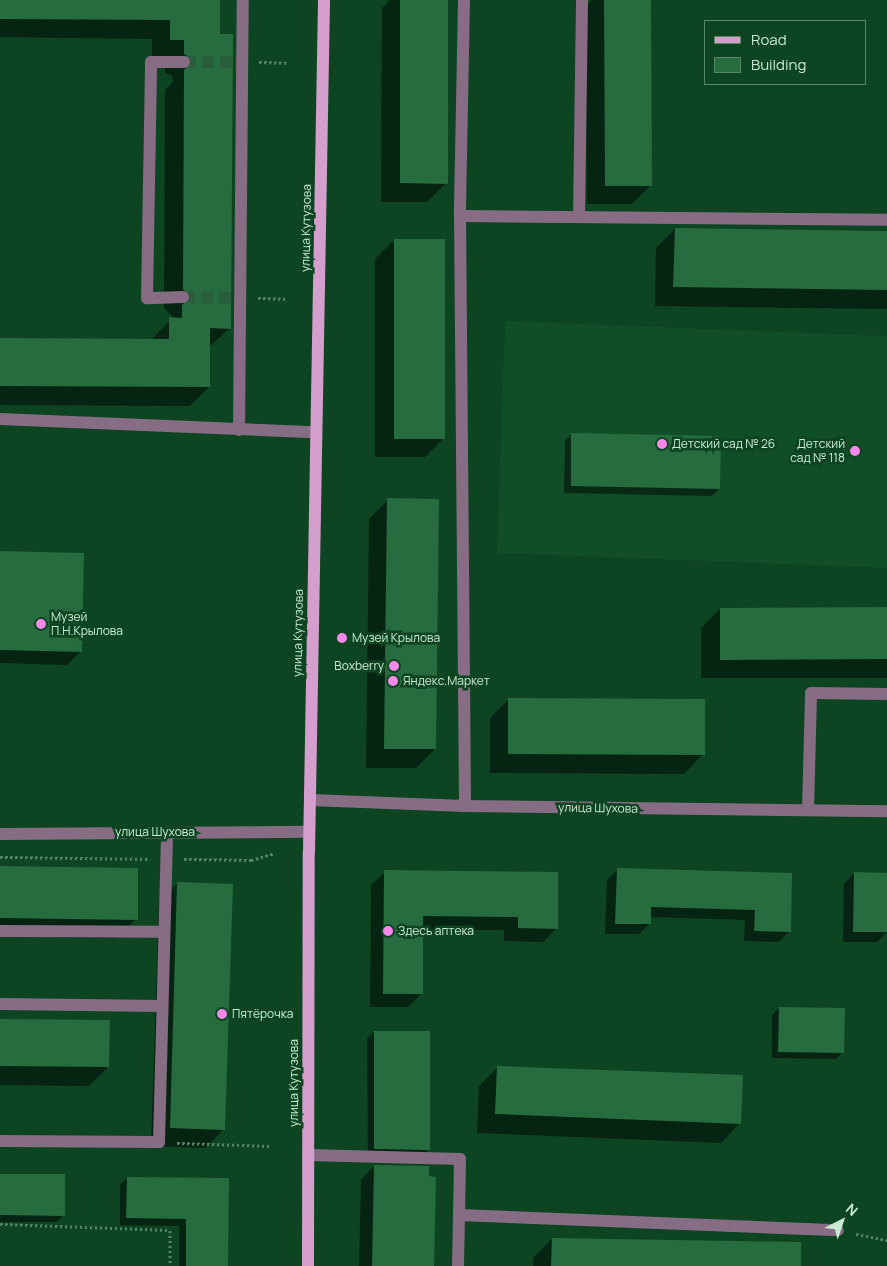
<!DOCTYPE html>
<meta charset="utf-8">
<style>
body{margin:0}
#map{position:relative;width:887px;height:1266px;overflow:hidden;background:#0d4422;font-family:Manrope,sans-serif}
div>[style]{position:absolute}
.built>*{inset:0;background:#0f4e27}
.shadow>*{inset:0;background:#0007}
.building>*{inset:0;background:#276c3e}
.minor-tunnel>*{height:12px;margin-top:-6px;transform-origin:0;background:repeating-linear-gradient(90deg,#295d3c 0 12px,transparent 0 18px)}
.path>*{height:3px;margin-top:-1.5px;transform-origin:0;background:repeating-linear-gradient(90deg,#548464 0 2.5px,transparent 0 5px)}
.minor>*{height:12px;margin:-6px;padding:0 6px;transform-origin:6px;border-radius:6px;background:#876d83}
.major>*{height:12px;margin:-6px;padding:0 6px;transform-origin:6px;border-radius:6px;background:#d49fcc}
.dots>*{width:14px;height:14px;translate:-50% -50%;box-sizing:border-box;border:2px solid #0d4422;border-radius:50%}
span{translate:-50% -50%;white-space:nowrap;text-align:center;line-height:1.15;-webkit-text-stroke:5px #0d4422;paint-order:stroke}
.street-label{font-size:12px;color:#c9ecd1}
.poi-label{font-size:12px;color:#c9ecd1}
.left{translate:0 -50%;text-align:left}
.right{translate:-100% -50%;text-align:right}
.legend{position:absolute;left:704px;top:20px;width:162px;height:65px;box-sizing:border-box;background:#0d4422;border:1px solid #588768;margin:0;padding:6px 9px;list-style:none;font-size:15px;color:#c9ecd1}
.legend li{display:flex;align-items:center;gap:10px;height:25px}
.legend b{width:25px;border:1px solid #588768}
.north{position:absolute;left:817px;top:1196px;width:50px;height:50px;-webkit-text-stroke:4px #0d4422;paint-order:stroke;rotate:41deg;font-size:14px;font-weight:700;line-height:20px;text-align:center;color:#c9ecd1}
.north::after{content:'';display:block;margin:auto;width:18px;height:22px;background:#c9ecd1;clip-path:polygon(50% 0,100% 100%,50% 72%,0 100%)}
</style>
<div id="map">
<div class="built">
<div style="clip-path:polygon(505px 321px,887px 336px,887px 568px,497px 553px)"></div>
</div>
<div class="shadow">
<div style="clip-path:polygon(0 0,219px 0,230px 328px,209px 347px,209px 387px,190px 406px,0 405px,0 340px,151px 340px,173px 317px,164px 308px,165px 90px,173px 82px,172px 76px,165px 73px,165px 59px,152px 59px,152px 39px,0 37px)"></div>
<div style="clip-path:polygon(390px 0,447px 0,446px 183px,427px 202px,381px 202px,382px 8px)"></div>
<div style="clip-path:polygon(592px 0,649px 0,651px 185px,632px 204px,587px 204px,585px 7px)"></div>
<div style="clip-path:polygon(675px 229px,887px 232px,887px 309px,655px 306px,656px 248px)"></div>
<div style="clip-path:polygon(394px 240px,444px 438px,425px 457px,375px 457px,375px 259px)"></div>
<div style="clip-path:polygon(572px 434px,719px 489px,712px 496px,564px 493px,565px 441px)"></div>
<div style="clip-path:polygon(388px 500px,435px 749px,416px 768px,366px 768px,369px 519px)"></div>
<div style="clip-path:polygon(0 552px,81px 651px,67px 665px,0 663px)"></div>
<div style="clip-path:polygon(720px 609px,887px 609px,887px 678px,701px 678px,701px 628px)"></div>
<div style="clip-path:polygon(509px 699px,703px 754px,684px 774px,490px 773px,490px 718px)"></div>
<div style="clip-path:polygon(0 868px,136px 919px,117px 938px,0 937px)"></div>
<div style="clip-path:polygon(617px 870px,791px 875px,790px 931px,779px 942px,744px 941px,745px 920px,650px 917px,649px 924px,639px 934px,605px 934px,607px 880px)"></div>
<div style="clip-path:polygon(385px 872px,557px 928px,543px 942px,504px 941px,504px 930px,422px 930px,422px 993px,408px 1007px,370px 1007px,371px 885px)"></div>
<div style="clip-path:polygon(854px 873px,887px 874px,887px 932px,877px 942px,843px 942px,844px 884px)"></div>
<div style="clip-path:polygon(178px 883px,224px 1129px,205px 1148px,151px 1146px,159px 902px)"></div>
<div style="clip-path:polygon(779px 1008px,843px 1052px,836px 1059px,772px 1058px,772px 1015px)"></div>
<div style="clip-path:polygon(0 1020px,108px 1067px,89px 1086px,0 1085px)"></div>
<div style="clip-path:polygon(374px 1032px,428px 1150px,421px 1156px,368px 1155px,367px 1039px)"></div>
<div style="clip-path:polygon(498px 1067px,740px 1123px,721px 1143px,477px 1133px,479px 1086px)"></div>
<div style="clip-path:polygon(374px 1166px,433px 1266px,359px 1266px,361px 1180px)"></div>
<div style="clip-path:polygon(0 1175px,64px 1215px,57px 1222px,0 1222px)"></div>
<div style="clip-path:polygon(127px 1178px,228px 1179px,227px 1266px,179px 1266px,179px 1226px,120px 1225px,120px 1185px)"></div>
<div style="clip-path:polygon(552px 1239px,800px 1266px,533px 1266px,533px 1258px)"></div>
</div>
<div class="building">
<div style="clip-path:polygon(0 0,220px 0,220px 34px,233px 34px,231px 329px,210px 328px,210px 387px,0 386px,0 338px,169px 339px,169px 317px,182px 318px,182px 305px,191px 297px,183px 289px,184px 70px,192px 62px,191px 58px,184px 54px,184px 40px,170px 40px,170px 20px,0 19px)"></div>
<div style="clip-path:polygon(400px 0,448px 0,448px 184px,400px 183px)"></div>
<div style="clip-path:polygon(604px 0,651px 0,652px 186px,605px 186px)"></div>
<div style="clip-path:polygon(675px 228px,887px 231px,887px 290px,673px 287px)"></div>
<div style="clip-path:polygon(394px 239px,445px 239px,445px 439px,394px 439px)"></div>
<div style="clip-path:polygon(571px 433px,721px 436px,720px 489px,571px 486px)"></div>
<div style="clip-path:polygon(387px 498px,439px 499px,436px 749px,384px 749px)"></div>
<div style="clip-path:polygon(0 551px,84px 553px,82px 652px,0 650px)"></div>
<div style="clip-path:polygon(887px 607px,887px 659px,720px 660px,720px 608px)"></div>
<div style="clip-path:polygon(508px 698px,705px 699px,705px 755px,508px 754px)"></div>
<div style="clip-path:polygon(0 866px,138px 868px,138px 920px,0 918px)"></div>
<div style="clip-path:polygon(617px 868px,792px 873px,791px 932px,754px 931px,755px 910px,651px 907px,651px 924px,615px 924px)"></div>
<div style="clip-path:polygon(384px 870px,558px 872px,558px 929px,518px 928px,518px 917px,423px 916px,423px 994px,383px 994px)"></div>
<div style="clip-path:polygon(854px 872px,887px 873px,887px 932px,853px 932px)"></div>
<div style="clip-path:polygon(177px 882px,233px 884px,225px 1130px,170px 1128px)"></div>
<div style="clip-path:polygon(779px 1007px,845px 1008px,844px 1053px,778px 1052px)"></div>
<div style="clip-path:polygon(0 1019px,110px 1020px,109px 1067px,0 1066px)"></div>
<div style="clip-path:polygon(374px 1031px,430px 1031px,430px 1150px,374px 1149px)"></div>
<div style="clip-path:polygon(497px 1066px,743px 1075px,741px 1124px,495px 1114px)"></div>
<div style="clip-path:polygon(374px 1165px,429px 1166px,429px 1176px,436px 1177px,434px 1266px,372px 1266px)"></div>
<div style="clip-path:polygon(0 1174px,65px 1174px,65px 1216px,0 1215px)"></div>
<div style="clip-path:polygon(127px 1177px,229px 1178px,228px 1266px,186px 1266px,186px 1219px,126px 1218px)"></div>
<div style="clip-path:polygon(552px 1238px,801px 1242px,801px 1266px,551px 1266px)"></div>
</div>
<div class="minor-tunnel">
<div style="left:184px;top:62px;width:49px"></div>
<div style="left:183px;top:297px;width:49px;rotate:1.2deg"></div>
</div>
<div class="path">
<div style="left:259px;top:62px;width:30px;rotate:2deg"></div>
<div style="left:258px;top:298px;width:27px;rotate:2deg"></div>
<div style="left:0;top:857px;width:148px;rotate:0.8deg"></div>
<div style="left:184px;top:859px;width:67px;rotate:0.9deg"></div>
<div style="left:251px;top:860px;width:25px;rotate:-16deg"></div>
<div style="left:177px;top:1143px;width:93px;rotate:1.8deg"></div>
<div style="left:0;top:1224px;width:170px;rotate:2deg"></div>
<div style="left:170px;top:1230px;width:36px;rotate:90deg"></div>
<div style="left:856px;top:1234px;width:32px;rotate:11deg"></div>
</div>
<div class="minor">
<div style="left:464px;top:0;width:216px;rotate:91.1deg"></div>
<div style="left:460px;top:216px;width:590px;rotate:89.51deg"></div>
<div style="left:460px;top:216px;width:427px;rotate:0.5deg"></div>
<div style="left:579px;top:217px;width:217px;rotate:-89.2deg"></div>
<div style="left:183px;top:297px;width:36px;rotate:178deg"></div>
<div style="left:147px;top:298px;width:236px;rotate:-89deg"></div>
<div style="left:151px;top:62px;width:33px"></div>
<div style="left:0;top:419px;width:315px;rotate:2.4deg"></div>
<div style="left:239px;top:430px;width:430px;rotate:-89.5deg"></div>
<div style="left:310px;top:800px;width:155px;rotate:2.2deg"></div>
<div style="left:465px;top:806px;width:422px;rotate:0.7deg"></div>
<div style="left:808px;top:810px;width:117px;rotate:-88.5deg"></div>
<div style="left:811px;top:693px;width:76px;rotate:0.8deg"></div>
<div style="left:0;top:834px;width:309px;rotate:-0.4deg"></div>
<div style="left:0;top:931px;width:164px;rotate:0.3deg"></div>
<div style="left:0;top:1004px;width:162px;rotate:0.7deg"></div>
<div style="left:0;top:1141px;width:159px;rotate:0.4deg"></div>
<div style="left:159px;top:1142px;width:310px;rotate:-88.5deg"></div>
<div style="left:308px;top:1155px;width:152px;rotate:1.5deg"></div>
<div style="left:460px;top:1159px;width:56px;rotate:91deg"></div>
<div style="left:459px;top:1215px;width:379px;rotate:2.3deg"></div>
<div style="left:458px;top:1266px;width:51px;rotate:-88.9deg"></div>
</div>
<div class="major">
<div style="left:308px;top:1266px;width:414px;rotate:-89.9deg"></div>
<div style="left:309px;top:852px;width:852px;rotate:-88.99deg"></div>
</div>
<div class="dots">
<div style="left:662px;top:444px;background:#f888eb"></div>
<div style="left:855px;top:451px;background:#f888eb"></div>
<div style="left:41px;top:624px;background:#f888eb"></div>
<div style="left:342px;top:638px;background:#f888eb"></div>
<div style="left:394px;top:666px;background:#f888eb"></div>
<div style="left:393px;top:681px;background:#f888eb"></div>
<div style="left:388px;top:931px;background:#f888eb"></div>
<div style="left:222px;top:1014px;background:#f888eb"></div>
</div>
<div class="street-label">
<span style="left:306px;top:228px;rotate:-89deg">улица Кутузова</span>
<span style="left:298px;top:633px;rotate:-89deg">улица Кутузова</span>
<span style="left:598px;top:808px;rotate:1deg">улица Шухова</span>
<span style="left:155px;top:832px">улица Шухова</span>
<span style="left:294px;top:1083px;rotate:-90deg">улица Кутузова</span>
</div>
<div class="poi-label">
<span class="left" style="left:672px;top:444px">Детский сад № 26</span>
<span class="right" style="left:845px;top:451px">Детский<br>сад № 118</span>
<span class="left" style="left:51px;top:624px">Музей<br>П.Н.Крылова</span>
<span class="left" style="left:352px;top:638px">Музей Крылова</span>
<span class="right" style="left:384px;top:666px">Boxberry</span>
<span class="left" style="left:403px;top:681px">Яндекс.Маркет</span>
<span class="left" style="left:398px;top:931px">Здесь аптека</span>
<span class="left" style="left:232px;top:1014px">Пятёрочка</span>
</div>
<ul class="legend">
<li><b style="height:6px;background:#d49fcc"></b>Road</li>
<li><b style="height:14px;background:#276c3e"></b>Building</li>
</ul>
<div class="north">N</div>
</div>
